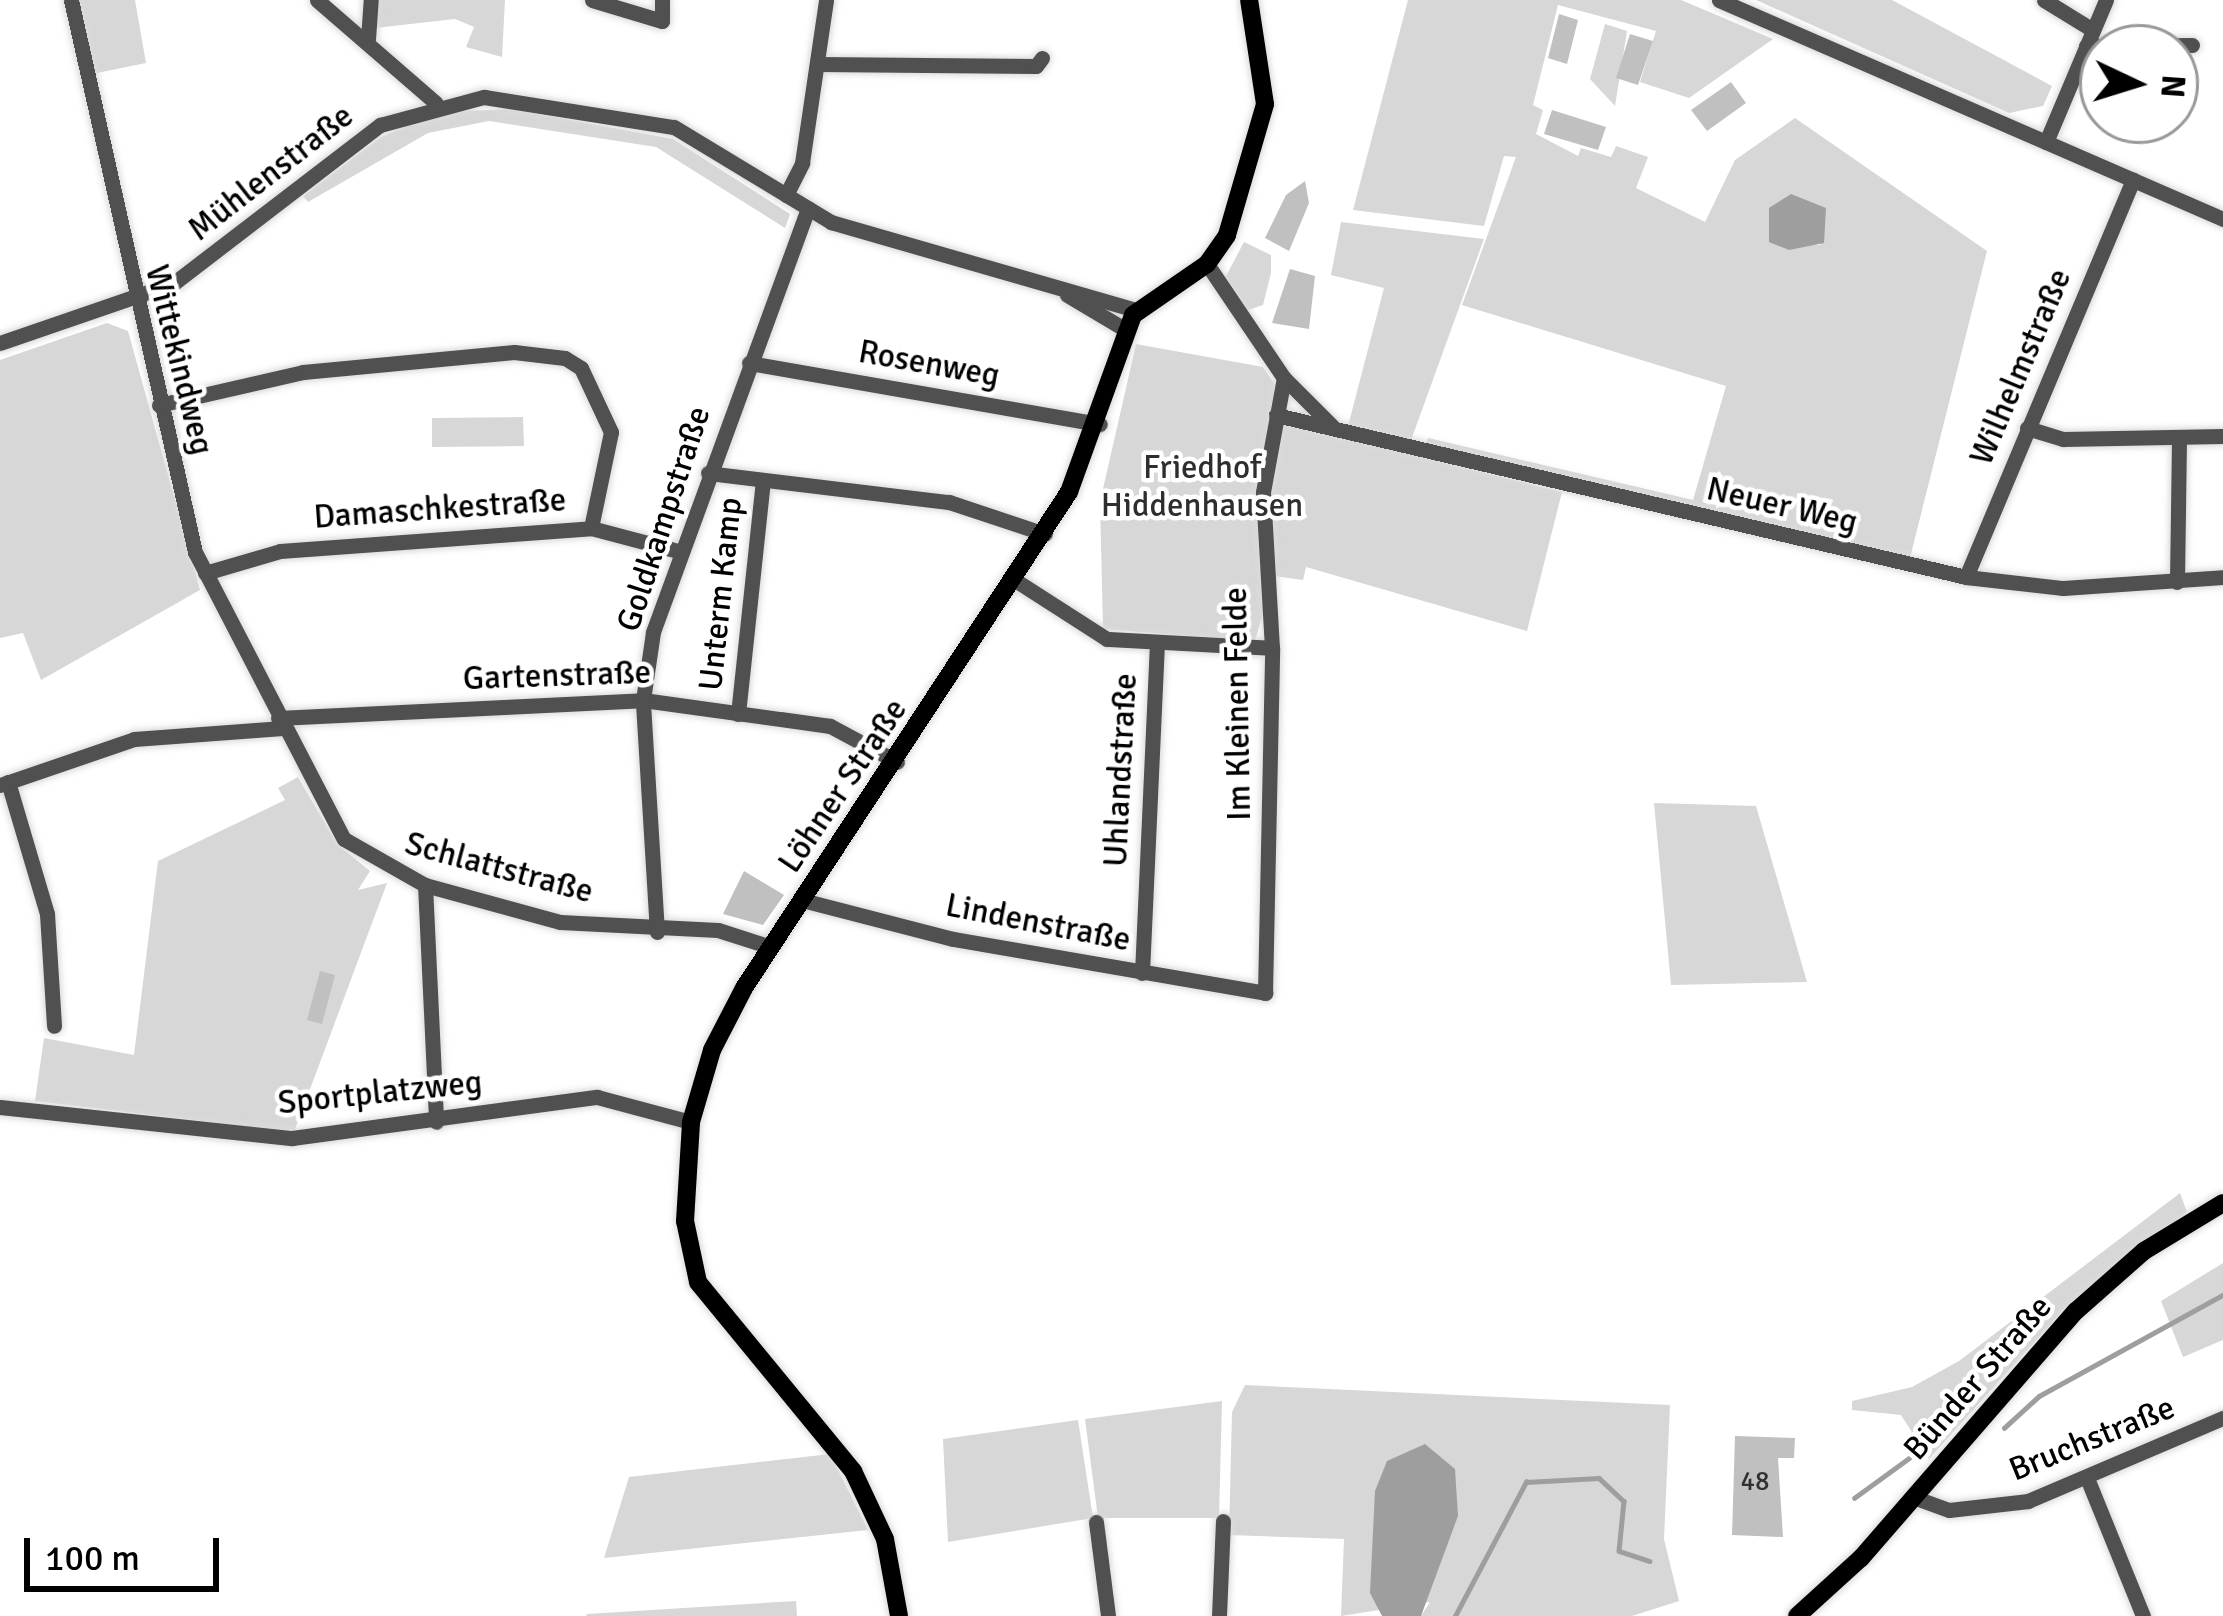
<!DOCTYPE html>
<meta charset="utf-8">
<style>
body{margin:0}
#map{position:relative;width:2223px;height:1616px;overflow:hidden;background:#fff;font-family:Signika,sans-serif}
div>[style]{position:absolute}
.green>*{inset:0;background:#d7d7d7}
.water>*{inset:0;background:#9e9e9e}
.stream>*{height:4.5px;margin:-2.25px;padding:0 2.25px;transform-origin:2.25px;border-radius:2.25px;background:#9e9e9e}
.building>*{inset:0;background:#c0c0c0}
.roads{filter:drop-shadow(0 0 3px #dbdbdb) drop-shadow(0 0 3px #dbdbdb)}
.minor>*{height:15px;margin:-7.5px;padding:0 7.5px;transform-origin:7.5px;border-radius:7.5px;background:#505050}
.major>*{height:18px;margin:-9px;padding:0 9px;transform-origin:9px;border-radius:9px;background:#000}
span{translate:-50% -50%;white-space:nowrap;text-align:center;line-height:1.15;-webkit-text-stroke:9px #fff;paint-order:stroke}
.number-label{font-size:27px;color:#303030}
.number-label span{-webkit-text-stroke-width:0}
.street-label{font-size:33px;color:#000}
.park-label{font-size:33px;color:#2e2e2e}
.north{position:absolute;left:2079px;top:24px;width:120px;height:120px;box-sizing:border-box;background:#fff;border:3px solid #999;border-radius:50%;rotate:94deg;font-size:33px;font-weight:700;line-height:48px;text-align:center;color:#000}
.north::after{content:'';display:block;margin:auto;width:42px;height:54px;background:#000;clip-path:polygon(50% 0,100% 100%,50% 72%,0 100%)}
.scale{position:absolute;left:24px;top:1538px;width:195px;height:54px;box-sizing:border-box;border:6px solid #000;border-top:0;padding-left:15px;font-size:36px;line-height:42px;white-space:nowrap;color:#000;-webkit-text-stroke:9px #fff;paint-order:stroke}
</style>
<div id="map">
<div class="green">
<div style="clip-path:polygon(77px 0,135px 0,146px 63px,92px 74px)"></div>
<div style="clip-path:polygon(377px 0,505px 0,502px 57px,466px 47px,474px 27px,455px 19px,375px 28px)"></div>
<div style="clip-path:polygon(evenodd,1408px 0,1681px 0,1773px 39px,1689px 98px,1640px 82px,1656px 31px,1558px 5px,1533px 105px,1543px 110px,1536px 134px,1578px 156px,1581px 148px,1611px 157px,1616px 146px,1648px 157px,1636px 188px,1705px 222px,1735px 160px,1795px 118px,1987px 251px,1910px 558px,1425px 446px,1428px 438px,1693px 500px,1726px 386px,1462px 305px,1516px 157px,1504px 156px,1484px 226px,1353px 210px,1408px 0,1825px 208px,1820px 245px,1798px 243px,1771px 223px,1771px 214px,1825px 208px)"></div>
<div style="clip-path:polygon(1756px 0,1892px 0,2052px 86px,2043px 106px,2009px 113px)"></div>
<div style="clip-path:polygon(1605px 24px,1627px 31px,1615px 106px,1590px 79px)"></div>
<div style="clip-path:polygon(511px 109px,673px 139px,790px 214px,785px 228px,656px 147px,489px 121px,428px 133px,308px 202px,303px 196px,381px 137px,441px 112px)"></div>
<div style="clip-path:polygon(1341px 222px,1484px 239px,1410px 443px,1348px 426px,1384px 288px,1331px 275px)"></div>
<div style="clip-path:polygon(1244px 242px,1271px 255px,1271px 273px,1263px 305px,1245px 311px,1225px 278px)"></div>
<div style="clip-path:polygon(107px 323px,128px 331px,200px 590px,41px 680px,23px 633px,0 638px,0 360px)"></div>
<div style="clip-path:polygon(1136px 344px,1263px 367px,1276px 386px,1270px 420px,1562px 492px,1527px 631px,1306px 567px,1303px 580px,1274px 576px,1255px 641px,1103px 629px,1100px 502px)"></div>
<div style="clip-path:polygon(523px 417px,524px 446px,432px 447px,432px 418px)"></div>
<div style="clip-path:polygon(298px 777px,337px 844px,370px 871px,358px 890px,387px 883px,294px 1132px,35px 1101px,44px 1038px,134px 1055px,158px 861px,285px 800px,278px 788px)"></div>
<div style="clip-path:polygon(1654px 803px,1756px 806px,1807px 982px,1671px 985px)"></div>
<div style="clip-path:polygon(2180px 1193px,2187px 1212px,2065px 1308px,1929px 1459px,1901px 1415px,1852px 1410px,1852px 1401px,1912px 1387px,1959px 1361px)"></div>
<div style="clip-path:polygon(2223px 1263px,2223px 1340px,2183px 1357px,2161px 1301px)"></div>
<div style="clip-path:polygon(1245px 1385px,1670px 1405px,1664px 1539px,1679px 1601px,1632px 1616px,1421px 1616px,1430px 1602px,1341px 1616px,1344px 1539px,1229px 1535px,1232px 1412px)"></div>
<div style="clip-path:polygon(1222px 1401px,1219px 1518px,1098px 1518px,1085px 1419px)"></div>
<div style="clip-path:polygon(1078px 1420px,1093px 1518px,948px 1542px,943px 1439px)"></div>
<div style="clip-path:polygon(830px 1454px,868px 1530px,604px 1558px,629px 1477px)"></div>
<div style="clip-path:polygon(796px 1601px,797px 1616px,586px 1616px,587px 1614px)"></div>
</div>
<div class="water">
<div style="clip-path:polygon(1791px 194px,1826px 208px,1824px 243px,1789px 250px,1769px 242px,1769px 208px)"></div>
<div style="clip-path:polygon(1425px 1444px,1455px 1469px,1458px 1516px,1421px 1616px,1382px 1616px,1370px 1593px,1375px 1491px,1387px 1461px)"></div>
</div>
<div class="stream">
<div style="left:2004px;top:1428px;width:47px;rotate:-42.4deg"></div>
<div style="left:2039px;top:1396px;width:210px;rotate:-28.8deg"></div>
<div style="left:1854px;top:1498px;width:68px;rotate:-36deg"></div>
<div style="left:1455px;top:1616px;width:152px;rotate:-62.1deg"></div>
<div style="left:1526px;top:1482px;width:73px;rotate:-3.1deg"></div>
<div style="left:1599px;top:1478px;width:34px;rotate:43deg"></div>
<div style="left:1624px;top:1501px;width:50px;rotate:95.7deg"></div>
<div style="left:1619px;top:1551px;width:32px;rotate:18deg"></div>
</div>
<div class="building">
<div style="clip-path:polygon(1559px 14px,1578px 20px,1567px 64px,1548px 58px)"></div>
<div style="clip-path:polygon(1630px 34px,1653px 41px,1638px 85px,1616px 78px)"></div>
<div style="clip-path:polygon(1731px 82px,1746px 103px,1707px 131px,1691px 110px)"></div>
<div style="clip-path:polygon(1552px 110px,1606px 127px,1598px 150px,1544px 134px)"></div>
<div style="clip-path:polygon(1305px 181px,1309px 203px,1289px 251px,1265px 238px,1286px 195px)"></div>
<div style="clip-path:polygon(1290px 269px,1315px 276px,1309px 329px,1272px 323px)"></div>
<div style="clip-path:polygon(744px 871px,784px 895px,763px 925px,723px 914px)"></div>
<div style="clip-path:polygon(320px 971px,335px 975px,322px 1024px,307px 1020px)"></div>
<div style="clip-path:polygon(1735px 1436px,1795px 1438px,1794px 1458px,1778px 1458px,1783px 1537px,1732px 1535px)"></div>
</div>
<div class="roads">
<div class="minor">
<div style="left:71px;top:0;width:566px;rotate:77.34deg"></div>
<div style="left:195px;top:552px;width:323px;rotate:62.6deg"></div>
<div style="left:344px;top:839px;width:93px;rotate:29.6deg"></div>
<div style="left:425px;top:885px;width:140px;rotate:15.3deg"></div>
<div style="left:560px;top:922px;width:158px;rotate:2.9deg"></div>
<div style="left:718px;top:930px;width:56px;rotate:17.8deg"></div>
<div style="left:317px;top:0;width:157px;rotate:40.9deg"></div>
<div style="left:592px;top:0;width:73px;rotate:16.7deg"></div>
<div style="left:662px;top:21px;width:21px;rotate:-90deg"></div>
<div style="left:1719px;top:0;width:550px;rotate:23.49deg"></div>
<div style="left:2044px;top:0;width:57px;rotate:31.5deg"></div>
<div style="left:368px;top:39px;width:39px;rotate:-86deg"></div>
<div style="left:2086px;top:46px;width:106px;rotate:-0.5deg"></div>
<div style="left:817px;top:64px;width:219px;rotate:0.5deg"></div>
<div style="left:1036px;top:66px;width:10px;rotate:-53deg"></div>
<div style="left:2046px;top:142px;width:154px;rotate:-67.1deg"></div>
<div style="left:786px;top:195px;width:36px;rotate:-63deg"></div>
<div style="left:802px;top:163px;width:165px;rotate:-81.6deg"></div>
<div style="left:1207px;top:264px;width:138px;rotate:56deg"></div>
<div style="left:1284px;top:378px;width:69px;rotate:45deg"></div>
<div style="left:1067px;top:295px;width:69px;rotate:30.7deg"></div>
<div style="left:0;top:343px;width:184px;rotate:-19deg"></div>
<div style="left:174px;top:283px;width:260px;rotate:-37.5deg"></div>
<div style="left:380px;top:125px;width:108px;rotate:-15.1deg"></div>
<div style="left:484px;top:97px;width:192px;rotate:9deg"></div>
<div style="left:674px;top:127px;width:184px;rotate:31.2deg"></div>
<div style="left:831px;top:222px;width:317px;rotate:16.1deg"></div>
<div style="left:749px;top:363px;width:356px;rotate:9.9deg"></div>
<div style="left:159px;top:405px;width:148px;rotate:-12.9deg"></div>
<div style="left:303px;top:372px;width:212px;rotate:-5.4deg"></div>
<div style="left:514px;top:352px;width:51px;rotate:6.7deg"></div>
<div style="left:565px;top:358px;width:19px;rotate:32deg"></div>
<div style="left:581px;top:368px;width:71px;rotate:64.9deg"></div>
<div style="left:611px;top:432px;width:98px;rotate:101.8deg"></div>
<div style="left:1276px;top:415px;width:709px;rotate:13.21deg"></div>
<div style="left:1966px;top:577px;width:98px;rotate:6.5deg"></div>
<div style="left:2063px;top:588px;width:160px;rotate:-3.9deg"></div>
<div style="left:2027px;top:428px;width:38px;rotate:17deg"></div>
<div style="left:2063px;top:439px;width:160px;rotate:-1.1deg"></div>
<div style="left:708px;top:473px;width:243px;rotate:6.9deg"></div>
<div style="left:949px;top:502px;width:101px;rotate:18.4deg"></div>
<div style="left:205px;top:573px;width:78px;rotate:-16.3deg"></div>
<div style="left:280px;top:551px;width:312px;rotate:-4.2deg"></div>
<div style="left:591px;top:528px;width:90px;rotate:14.8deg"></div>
<div style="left:1966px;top:577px;width:431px;rotate:-67.2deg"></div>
<div style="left:1015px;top:580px;width:109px;rotate:32.7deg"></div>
<div style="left:1107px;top:639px;width:165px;rotate:3.1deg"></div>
<div style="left:2177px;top:582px;width:139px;rotate:-89.2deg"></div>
<div style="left:738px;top:714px;width:234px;rotate:-83.9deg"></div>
<div style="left:278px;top:718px;width:365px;rotate:-2.8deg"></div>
<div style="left:643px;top:700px;width:189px;rotate:7.9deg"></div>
<div style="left:830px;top:726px;width:76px;rotate:28.2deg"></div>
<div style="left:8px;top:782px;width:138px;rotate:73.5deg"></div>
<div style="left:47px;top:914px;width:112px;rotate:86.4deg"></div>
<div style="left:0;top:785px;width:142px;rotate:-18.9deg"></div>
<div style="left:134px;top:739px;width:149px;rotate:-4.2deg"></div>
<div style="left:425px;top:885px;width:237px;rotate:87.3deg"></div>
<div style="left:802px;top:900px;width:156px;rotate:14.5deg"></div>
<div style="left:953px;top:939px;width:317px;rotate:9.8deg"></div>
<div style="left:1265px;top:993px;width:345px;rotate:-88.8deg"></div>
<div style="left:1272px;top:648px;width:156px;rotate:-93.3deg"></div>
<div style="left:1263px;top:492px;width:116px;rotate:-79.6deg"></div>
<div style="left:657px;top:932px;width:232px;rotate:-93.5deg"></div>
<div style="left:643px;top:700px;width:69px;rotate:-81.6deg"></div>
<div style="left:653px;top:632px;width:451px;rotate:-69.9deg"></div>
<div style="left:1142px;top:973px;width:331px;rotate:-87.4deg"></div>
<div style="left:0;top:1107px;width:294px;rotate:6.1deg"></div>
<div style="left:292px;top:1138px;width:308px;rotate:-7.7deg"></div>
<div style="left:597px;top:1097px;width:97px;rotate:14.9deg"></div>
<div style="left:2087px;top:1478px;width:149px;rotate:67.9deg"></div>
<div style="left:1913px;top:1497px;width:38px;rotate:20deg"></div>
<div style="left:1949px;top:1510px;width:80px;rotate:-6.5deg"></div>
<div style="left:2028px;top:1501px;width:212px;rotate:-23.1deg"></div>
<div style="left:1096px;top:1522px;width:95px;rotate:82.7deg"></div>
<div style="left:1219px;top:1616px;width:95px;rotate:-87.6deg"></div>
</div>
<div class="major">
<div style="left:899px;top:1616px;width:78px;rotate:-100.3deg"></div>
<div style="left:885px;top:1539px;width:75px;rotate:-115.2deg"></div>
<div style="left:853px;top:1471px;width:244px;rotate:-129.4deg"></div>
<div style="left:698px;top:1282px;width:62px;rotate:-102deg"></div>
<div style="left:685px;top:1221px;width:99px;rotate:-86.5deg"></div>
<div style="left:691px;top:1122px;width:75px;rotate:-73.7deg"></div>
<div style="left:712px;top:1050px;width:70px;rotate:-62.7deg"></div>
<div style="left:744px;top:988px;width:593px;rotate:-56.77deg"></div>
<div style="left:1069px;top:492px;width:188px;rotate:-70.1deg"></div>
<div style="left:1133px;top:315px;width:90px;rotate:-34.6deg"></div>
<div style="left:1207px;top:264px;width:35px;rotate:-55deg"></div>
<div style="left:1227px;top:235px;width:136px;rotate:-73.8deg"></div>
<div style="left:1265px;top:104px;width:105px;rotate:-98.7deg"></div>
<div style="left:1797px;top:1616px;width:86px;rotate:-42.2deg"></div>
<div style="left:1861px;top:1558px;width:327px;rotate:-49deg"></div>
<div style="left:2076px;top:1311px;width:91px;rotate:-41.4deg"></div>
<div style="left:2144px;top:1251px;width:92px;rotate:-31.3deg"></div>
</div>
</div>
<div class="number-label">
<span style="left:1755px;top:1482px">48</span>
</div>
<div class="street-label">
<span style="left:271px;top:173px;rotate:-38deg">Mühlenstraße</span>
<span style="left:179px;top:360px;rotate:76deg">Wittekindweg</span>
<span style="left:929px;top:364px;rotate:10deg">Rosenweg</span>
<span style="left:2021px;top:367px;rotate:-67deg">Wilhelmstraße</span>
<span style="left:1782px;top:506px;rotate:13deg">Neuer Weg</span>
<span style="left:440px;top:509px;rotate:-4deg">Damaschkestraße</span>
<span style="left:664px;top:519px;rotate:-72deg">Goldkampstraße</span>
<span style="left:721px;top:594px;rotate:-84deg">Unterm Kamp</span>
<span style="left:557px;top:676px;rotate:-2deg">Gartenstraße</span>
<span style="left:1238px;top:704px;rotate:-91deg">Im Kleinen Felde</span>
<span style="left:1121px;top:770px;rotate:-87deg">Uhlandstraße</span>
<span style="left:843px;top:786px;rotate:-56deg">Löhner Straße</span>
<span style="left:499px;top:868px;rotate:15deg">Schlattstraße</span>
<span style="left:1038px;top:923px;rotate:11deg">Lindenstraße</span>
<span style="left:380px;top:1093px;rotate:-6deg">Sportplatzweg</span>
<span style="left:1978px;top:1378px;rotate:-49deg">Bünder Straße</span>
<span style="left:2092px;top:1439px;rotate:-22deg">Bruchstraße</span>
</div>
<div class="park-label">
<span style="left:1202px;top:487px">Friedhof<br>Hiddenhausen</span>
</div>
<div class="north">N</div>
<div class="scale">100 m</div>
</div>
